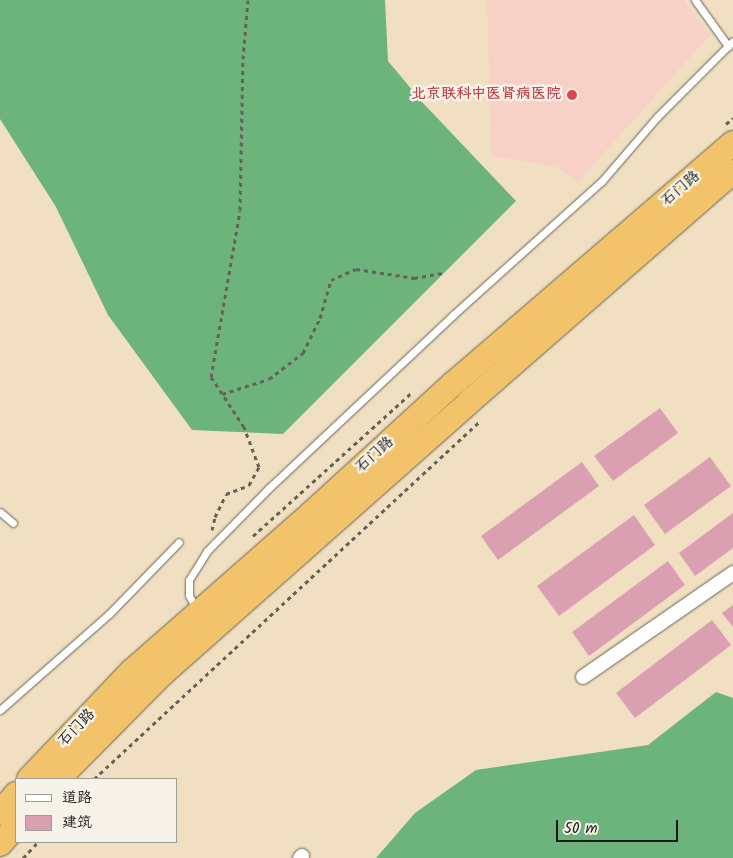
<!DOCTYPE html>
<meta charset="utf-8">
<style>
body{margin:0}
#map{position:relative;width:733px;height:858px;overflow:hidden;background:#f0e0c1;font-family:Kalam,"LXGW WenKai TC",sans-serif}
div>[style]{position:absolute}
.built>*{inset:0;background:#f7d1c6}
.forest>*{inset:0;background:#6cb47b}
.building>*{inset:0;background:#daa0b2}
.path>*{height:3px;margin-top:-1.5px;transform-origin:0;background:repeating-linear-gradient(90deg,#666156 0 4px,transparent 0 8px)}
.roads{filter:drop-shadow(0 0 1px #666156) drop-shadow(0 0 1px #666156)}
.service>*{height:7px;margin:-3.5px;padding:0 3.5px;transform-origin:3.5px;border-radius:3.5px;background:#fff}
.minor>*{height:14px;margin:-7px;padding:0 7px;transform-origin:7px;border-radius:7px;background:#fff}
.trunk>*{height:24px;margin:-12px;padding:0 12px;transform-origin:12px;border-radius:12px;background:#f2c36a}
.dots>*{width:14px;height:14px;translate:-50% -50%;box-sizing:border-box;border:2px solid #f7f3e8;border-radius:50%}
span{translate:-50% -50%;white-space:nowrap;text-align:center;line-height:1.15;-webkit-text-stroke:5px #f7f3e8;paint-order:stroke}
.health-label{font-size:15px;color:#be3a42;font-weight:700}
.right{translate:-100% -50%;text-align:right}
.street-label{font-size:15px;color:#1c1c1c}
.legend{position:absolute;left:15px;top:778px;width:162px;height:65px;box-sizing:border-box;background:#f7f3e8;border:1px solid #9f9d96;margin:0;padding:6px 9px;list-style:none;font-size:15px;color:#1c1c1c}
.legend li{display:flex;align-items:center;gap:10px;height:25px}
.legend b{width:25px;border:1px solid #9f9d96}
.scale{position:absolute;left:556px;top:820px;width:122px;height:22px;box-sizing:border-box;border:2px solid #1c1c1c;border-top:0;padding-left:6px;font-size:15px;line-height:18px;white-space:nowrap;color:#1c1c1c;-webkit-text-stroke:4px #f7f3e8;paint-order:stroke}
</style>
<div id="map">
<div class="built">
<div style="clip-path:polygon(487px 0,684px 0,710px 35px,578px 182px,556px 167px,491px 156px)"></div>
</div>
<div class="forest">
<div style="clip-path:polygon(0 0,385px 0,388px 61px,423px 103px,516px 201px,283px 434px,192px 430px,108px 315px,56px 207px,0 119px)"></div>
<div style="clip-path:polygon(716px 692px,733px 698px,733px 858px,376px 858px,415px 813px,476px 770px,648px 745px)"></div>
</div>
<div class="building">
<div style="clip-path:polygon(660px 408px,678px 433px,613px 481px,594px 456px)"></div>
<div style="clip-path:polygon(710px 457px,731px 486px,665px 534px,644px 505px)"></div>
<div style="clip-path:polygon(582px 462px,599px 486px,498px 560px,481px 536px)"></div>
<div style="clip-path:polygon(733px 513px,733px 548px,695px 576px,679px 553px)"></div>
<div style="clip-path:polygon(634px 515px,655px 545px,559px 616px,537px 586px)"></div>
<div style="clip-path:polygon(668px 561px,685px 585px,589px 656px,572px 632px)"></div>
<div style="clip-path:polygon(733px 605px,733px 627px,722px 613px)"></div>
<div style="clip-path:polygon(712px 620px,731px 645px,635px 718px,616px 693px)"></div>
</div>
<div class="path">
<div style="left:726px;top:124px;width:9px;rotate:-41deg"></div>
<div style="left:222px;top:394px;width:49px;rotate:-17.7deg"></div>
<div style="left:269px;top:379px;width:43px;rotate:-37.4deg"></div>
<div style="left:303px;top:353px;width:39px;rotate:-64deg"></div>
<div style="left:320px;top:318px;width:40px;rotate:-74deg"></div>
<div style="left:331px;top:280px;width:27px;rotate:-24deg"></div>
<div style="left:356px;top:269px;width:59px;rotate:8.8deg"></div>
<div style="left:414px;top:278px;width:29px;rotate:-10deg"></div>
<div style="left:212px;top:530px;width:13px;rotate:-77deg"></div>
<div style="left:215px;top:517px;width:25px;rotate:-64deg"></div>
<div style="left:226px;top:494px;width:25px;rotate:-21deg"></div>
<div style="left:249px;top:485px;width:21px;rotate:-61deg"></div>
<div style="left:259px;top:467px;width:43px;rotate:-110.6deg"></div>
<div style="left:244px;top:427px;width:60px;rotate:-123.4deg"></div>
<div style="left:211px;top:377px;width:169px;rotate:-80.1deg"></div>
<div style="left:240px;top:210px;width:151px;rotate:-88.9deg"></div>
<div style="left:243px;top:59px;width:59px;rotate:-85.2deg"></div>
<div style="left:253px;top:536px;width:213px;rotate:-42.1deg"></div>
<div style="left:94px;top:779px;width:526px;rotate:-42.84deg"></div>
<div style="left:23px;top:858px;width:22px;rotate:-47deg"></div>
</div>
<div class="roads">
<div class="service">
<div style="left:695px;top:0;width:57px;rotate:54.3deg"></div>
<div style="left:0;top:512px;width:17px;rotate:40deg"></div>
<div style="left:196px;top:609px;width:16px;rotate:-117deg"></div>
<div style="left:189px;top:595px;width:15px;rotate:-90deg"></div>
<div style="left:189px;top:580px;width:34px;rotate:-58deg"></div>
<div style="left:207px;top:551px;width:88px;rotate:-45.5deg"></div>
<div style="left:269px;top:488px;width:253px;rotate:-43.2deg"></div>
<div style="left:453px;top:315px;width:200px;rotate:-42deg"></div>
<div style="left:602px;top:181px;width:84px;rotate:-49.3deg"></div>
<div style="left:657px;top:117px;width:107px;rotate:-45deg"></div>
<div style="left:0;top:710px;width:145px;rotate:-41.4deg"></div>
<div style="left:109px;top:614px;width:100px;rotate:-45.8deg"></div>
</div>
<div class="minor">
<div style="left:583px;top:677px;width:183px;rotate:-34.7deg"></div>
<div style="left:300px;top:858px;width:3px;rotate:-45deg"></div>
</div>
<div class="trunk">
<div style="left:29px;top:779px;width:149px;rotate:-46.4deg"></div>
<div style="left:132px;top:671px;width:241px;rotate:-41.3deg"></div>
<div style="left:313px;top:512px;width:191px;rotate:-42.5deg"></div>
<div style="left:454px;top:383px;width:368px;rotate:-40.7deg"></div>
<div style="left:58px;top:779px;width:148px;rotate:-45.3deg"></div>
<div style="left:162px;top:674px;width:410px;rotate:-41.5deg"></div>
<div style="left:469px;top:402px;width:350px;rotate:-41.1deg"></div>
<div style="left:0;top:813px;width:25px;rotate:-50deg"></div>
<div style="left:0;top:844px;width:24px;rotate:-48deg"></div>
</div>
</div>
<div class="dots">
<div style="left:572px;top:95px;background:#e0444e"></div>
</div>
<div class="health-label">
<span class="right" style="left:561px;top:95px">北京联科中医肾病医院</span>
</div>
<div class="street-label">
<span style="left:681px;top:189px;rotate:-41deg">石门路</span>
<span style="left:375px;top:455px;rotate:-42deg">石门路</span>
<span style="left:77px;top:728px;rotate:-46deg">石门路</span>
</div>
<ul class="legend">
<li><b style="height:6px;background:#fff"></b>道路</li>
<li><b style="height:14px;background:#daa0b2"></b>建筑</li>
</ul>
<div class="scale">50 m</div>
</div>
